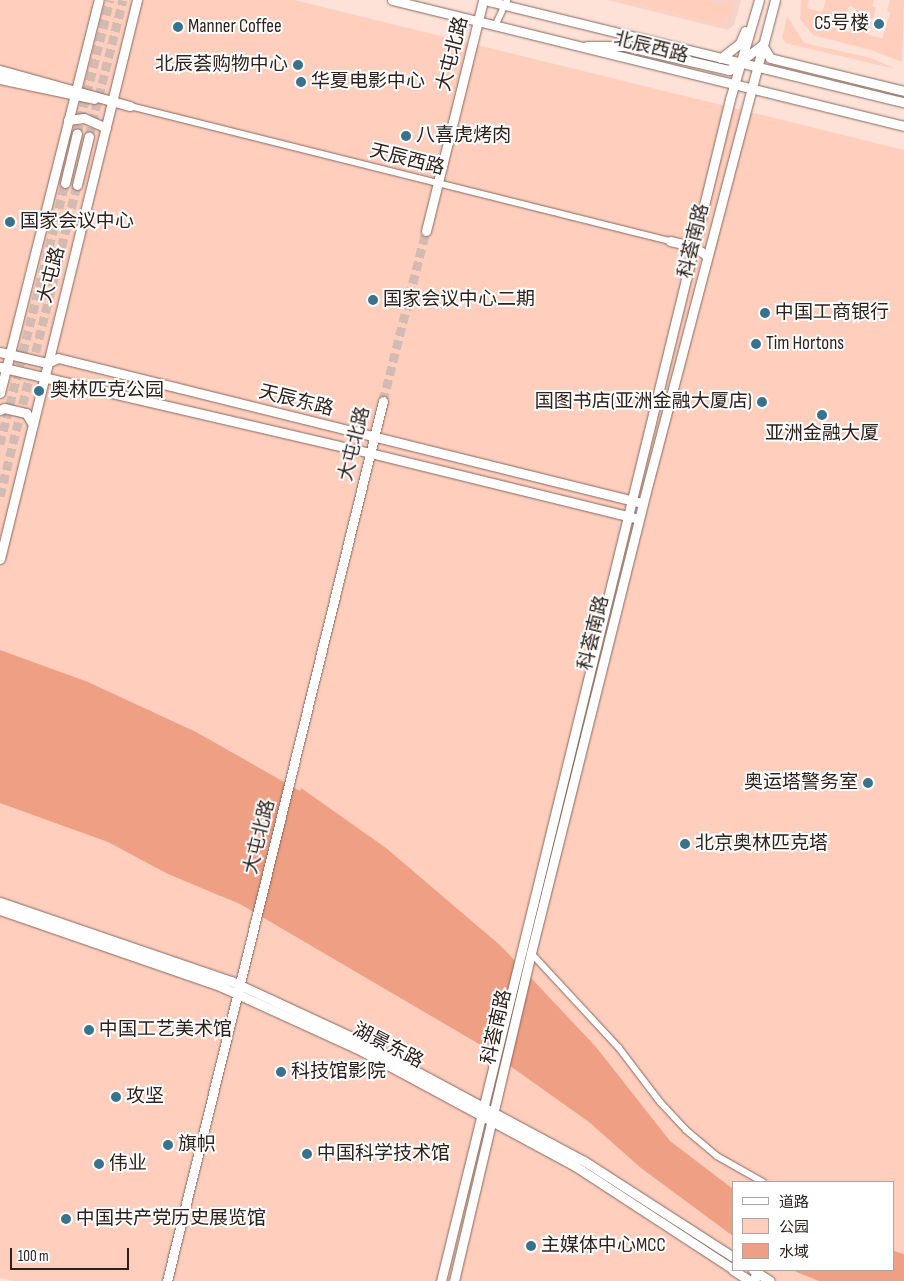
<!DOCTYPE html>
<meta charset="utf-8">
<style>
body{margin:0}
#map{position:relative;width:904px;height:1281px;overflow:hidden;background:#fee1d7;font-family:"Sofia Sans Condensed","Noto Sans SC",sans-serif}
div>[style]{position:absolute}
.built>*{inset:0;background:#f6d3c8}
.green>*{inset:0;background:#ffcebd}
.water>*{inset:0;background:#ef9f83}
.secondary-tunnel>*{height:9px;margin-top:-4.5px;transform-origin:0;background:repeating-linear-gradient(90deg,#d4bbb2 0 9px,transparent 0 13.5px)}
.roads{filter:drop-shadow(0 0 1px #87685e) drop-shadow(0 0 1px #87685e)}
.street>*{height:6px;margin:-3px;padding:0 3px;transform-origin:3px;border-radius:3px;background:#fff}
.secondary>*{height:9px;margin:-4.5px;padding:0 4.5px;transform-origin:4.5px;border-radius:4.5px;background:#fff}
.dots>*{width:14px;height:14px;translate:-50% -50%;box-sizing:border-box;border:2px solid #fff;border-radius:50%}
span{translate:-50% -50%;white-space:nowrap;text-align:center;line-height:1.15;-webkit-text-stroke:4px #fff;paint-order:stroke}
.poi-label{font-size:19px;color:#2e211c}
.right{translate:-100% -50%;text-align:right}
.left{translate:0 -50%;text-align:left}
.street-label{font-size:19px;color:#2e211c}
.legend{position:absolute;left:732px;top:1181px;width:162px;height:90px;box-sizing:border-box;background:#fff;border:1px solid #aba6a4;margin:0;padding:6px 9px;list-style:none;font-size:15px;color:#2e211c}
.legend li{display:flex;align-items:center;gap:10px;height:25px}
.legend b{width:25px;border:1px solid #aba6a4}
.scale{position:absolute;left:10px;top:1248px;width:119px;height:22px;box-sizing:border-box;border:2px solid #2e211c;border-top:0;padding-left:6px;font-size:15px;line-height:18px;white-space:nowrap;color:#2e211c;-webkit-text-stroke:4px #fff;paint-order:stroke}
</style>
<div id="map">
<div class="built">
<div style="clip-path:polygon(607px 0,741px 0,734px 25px,728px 30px)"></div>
</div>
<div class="green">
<div style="clip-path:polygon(evenodd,0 0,294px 0,904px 150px,904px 1281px,13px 1281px,0 1278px,0 0,733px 1182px,893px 1182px,893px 1270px,733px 1270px,733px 1182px)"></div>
<div style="clip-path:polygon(616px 0,705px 0,720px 4px,735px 0,727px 21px,721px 25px)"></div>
<div style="clip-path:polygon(evenodd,801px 0,809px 0,807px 8px,822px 12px,826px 0,874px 0,872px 6px,876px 8px,868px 34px,882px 39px,890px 13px,887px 11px,890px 0,904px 0,902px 62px,871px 50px,813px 35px,800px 19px,801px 0,849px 6px,857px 9px,850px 32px,842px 30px,849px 6px)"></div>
<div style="clip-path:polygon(787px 16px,804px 43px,871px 58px,896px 69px,786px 43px,782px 38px)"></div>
</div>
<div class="water">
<div style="clip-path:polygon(0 650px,88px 682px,196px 732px,300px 791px,301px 788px,386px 848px,501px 946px,596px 1047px,670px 1141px,733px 1189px,733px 1236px,641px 1168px,589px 1122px,479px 1044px,240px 904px,168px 874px,108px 842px,0 803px)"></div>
<div style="clip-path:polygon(893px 1251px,904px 1254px,904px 1281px,819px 1281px,792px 1270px,893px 1270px)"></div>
</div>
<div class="secondary-tunnel">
<div style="left:77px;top:133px;width:137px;rotate:-76.1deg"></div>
<div style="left:89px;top:136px;width:140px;rotate:-76deg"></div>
<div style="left:383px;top:401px;width:175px;rotate:-75.8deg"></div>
<div style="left:0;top:444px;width:269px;rotate:-76deg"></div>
<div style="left:0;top:496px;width:320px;rotate:-76.1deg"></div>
</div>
<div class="roads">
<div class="street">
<div style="left:495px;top:26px;width:29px;rotate:-65deg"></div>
<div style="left:130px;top:106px;width:557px;rotate:14.04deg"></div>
<div style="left:531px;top:953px;width:129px;rotate:47.2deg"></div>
<div style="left:619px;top:1048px;width:68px;rotate:52.8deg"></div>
<div style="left:660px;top:1102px;width:38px;rotate:47deg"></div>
<div style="left:686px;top:1130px;width:40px;rotate:40deg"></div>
<div style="left:717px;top:1156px;width:53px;rotate:29.5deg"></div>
</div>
<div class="secondary">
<div style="left:392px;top:0;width:527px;rotate:13.83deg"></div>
<div style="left:484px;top:0;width:432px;rotate:13.7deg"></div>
<div style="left:587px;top:46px;width:38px"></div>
<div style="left:625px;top:46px;width:107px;rotate:13deg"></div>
<div style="left:729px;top:70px;width:41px;rotate:-37.1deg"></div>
<div style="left:762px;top:45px;width:15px;rotate:58deg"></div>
<div style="left:770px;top:58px;width:138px;rotate:13.8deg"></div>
<div style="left:721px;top:58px;width:24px;rotate:-38deg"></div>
<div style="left:740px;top:43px;width:13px;rotate:-67deg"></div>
<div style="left:0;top:70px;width:135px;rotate:15.5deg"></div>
<div style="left:0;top:79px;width:96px;rotate:12deg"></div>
<div style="left:68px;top:120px;width:16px;rotate:-7deg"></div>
<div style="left:84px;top:118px;width:24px;rotate:24deg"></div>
<div style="left:65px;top:183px;width:51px;rotate:-76.5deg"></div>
<div style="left:77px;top:185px;width:50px;rotate:-76.2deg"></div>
<div style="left:426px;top:231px;width:238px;rotate:-76.1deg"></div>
<div style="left:670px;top:241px;width:26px;rotate:13deg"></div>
<div style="left:695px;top:247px;width:15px;rotate:37deg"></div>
<div style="left:0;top:352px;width:48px;rotate:13.2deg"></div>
<div style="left:47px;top:363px;width:12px;rotate:-24deg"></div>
<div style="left:58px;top:358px;width:598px;rotate:13.94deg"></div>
<div style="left:0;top:367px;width:367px;rotate:13.1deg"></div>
<div style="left:358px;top:450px;width:284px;rotate:13.8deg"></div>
<div style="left:0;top:393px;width:405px;rotate:-75.9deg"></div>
<div style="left:0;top:410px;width:4px;rotate:-27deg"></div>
<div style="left:4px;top:408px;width:23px;rotate:13deg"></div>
<div style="left:26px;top:413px;width:13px;rotate:58deg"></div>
<div style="left:0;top:559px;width:576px;rotate:-76.23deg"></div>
<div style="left:0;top:902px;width:244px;rotate:18.9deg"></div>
<div style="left:231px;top:981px;width:142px;rotate:24.9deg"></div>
<div style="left:360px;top:1041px;width:254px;rotate:28.2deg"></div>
<div style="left:584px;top:1161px;width:177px;rotate:32.8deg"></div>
<div style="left:0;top:910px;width:235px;rotate:19.1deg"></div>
<div style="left:222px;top:987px;width:147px;rotate:24.5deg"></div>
<div style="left:356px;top:1048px;width:249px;rotate:28.3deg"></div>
<div style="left:575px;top:1166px;width:189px;rotate:33.1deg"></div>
<div style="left:733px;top:1270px;width:20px;rotate:33deg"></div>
<div style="left:750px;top:1281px;width:6px;rotate:-31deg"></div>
<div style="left:755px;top:1278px;width:6px;rotate:-81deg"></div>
<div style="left:753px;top:1270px;width:20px;rotate:33deg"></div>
<div style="left:167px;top:1281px;width:906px;rotate:-76.21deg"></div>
<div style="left:441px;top:1281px;width:1217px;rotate:-76.26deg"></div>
<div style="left:730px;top:99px;width:103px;rotate:-73.7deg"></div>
<div style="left:454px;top:1281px;width:337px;rotate:-76.8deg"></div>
<div style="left:531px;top:953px;width:464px;rotate:-76deg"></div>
<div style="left:643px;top:503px;width:520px;rotate:-75.3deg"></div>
</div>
</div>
<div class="dots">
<div style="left:879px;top:24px;background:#38728b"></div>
<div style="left:178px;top:27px;background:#38728b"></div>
<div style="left:298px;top:65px;background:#38728b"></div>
<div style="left:301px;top:82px;background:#38728b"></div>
<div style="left:406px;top:136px;background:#38728b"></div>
<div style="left:10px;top:222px;background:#38728b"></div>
<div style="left:373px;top:300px;background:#38728b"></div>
<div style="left:765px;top:313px;background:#38728b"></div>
<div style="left:756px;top:344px;background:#38728b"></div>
<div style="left:39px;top:391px;background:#38728b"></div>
<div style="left:762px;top:402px;background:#38728b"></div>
<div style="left:822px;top:415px;background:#38728b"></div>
<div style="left:868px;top:783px;background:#38728b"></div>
<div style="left:685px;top:844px;background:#38728b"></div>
<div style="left:89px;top:1030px;background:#38728b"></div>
<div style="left:281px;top:1072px;background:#38728b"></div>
<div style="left:116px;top:1097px;background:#38728b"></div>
<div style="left:168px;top:1145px;background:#38728b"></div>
<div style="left:307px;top:1154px;background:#38728b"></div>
<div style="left:99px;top:1164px;background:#38728b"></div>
<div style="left:66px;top:1219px;background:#38728b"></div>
<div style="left:531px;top:1246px;background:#38728b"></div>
</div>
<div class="poi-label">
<span class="right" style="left:869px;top:24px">C5号楼</span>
<span class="left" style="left:188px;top:27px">Manner Coffee</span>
<span class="right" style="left:288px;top:65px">北辰荟购物中心</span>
<span class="left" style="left:311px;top:82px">华夏电影中心</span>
<span class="left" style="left:416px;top:136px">八喜虎烤肉</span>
<span class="left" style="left:20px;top:222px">国家会议中心</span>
<span class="left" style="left:383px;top:300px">国家会议中心二期</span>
<span class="left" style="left:775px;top:313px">中国工商银行</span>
<span class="left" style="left:766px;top:344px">Tim Hortons</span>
<span class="left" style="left:50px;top:391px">奥林匹克公园</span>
<span class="right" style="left:752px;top:402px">国图书店(亚洲金融大厦店)</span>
<span style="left:822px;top:434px">亚洲金融大厦</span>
<span class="right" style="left:858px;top:783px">奥运塔警务室</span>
<span class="left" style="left:695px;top:844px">北京奥林匹克塔</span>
<span class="left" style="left:99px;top:1030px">中国工艺美术馆</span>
<span class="left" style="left:291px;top:1072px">科技馆影院</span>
<span class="left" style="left:126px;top:1097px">攻坚</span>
<span class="left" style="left:178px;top:1145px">旗帜</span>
<span class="left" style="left:317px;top:1154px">中国科学技术馆</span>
<span class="left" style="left:109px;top:1164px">伟业</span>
<span class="left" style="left:76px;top:1219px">中国共产党历史展览馆</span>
<span class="left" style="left:541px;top:1246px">主媒体中心MCC</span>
</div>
<div class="street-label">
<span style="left:651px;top:48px;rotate:14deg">北辰西路</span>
<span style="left:453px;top:54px;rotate:-76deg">大屯北路</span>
<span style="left:407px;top:160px;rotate:14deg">天辰西路</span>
<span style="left:694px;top:241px;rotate:-76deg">科荟南路</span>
<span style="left:52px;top:275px;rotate:-76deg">大屯路</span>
<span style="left:296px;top:401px;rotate:14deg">天辰东路</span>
<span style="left:355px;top:444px;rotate:-76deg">大屯北路</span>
<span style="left:594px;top:633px;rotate:-76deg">科荟南路</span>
<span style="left:260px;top:837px;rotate:-76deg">大屯北路</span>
<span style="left:497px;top:1027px;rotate:-77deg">科荟南路</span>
<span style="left:388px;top:1046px;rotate:27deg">湖景东路</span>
</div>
<ul class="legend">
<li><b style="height:6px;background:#fff"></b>道路</li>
<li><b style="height:14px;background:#ffcebd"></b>公园</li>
<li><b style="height:14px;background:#ef9f83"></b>水域</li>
</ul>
<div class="scale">100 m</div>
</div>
